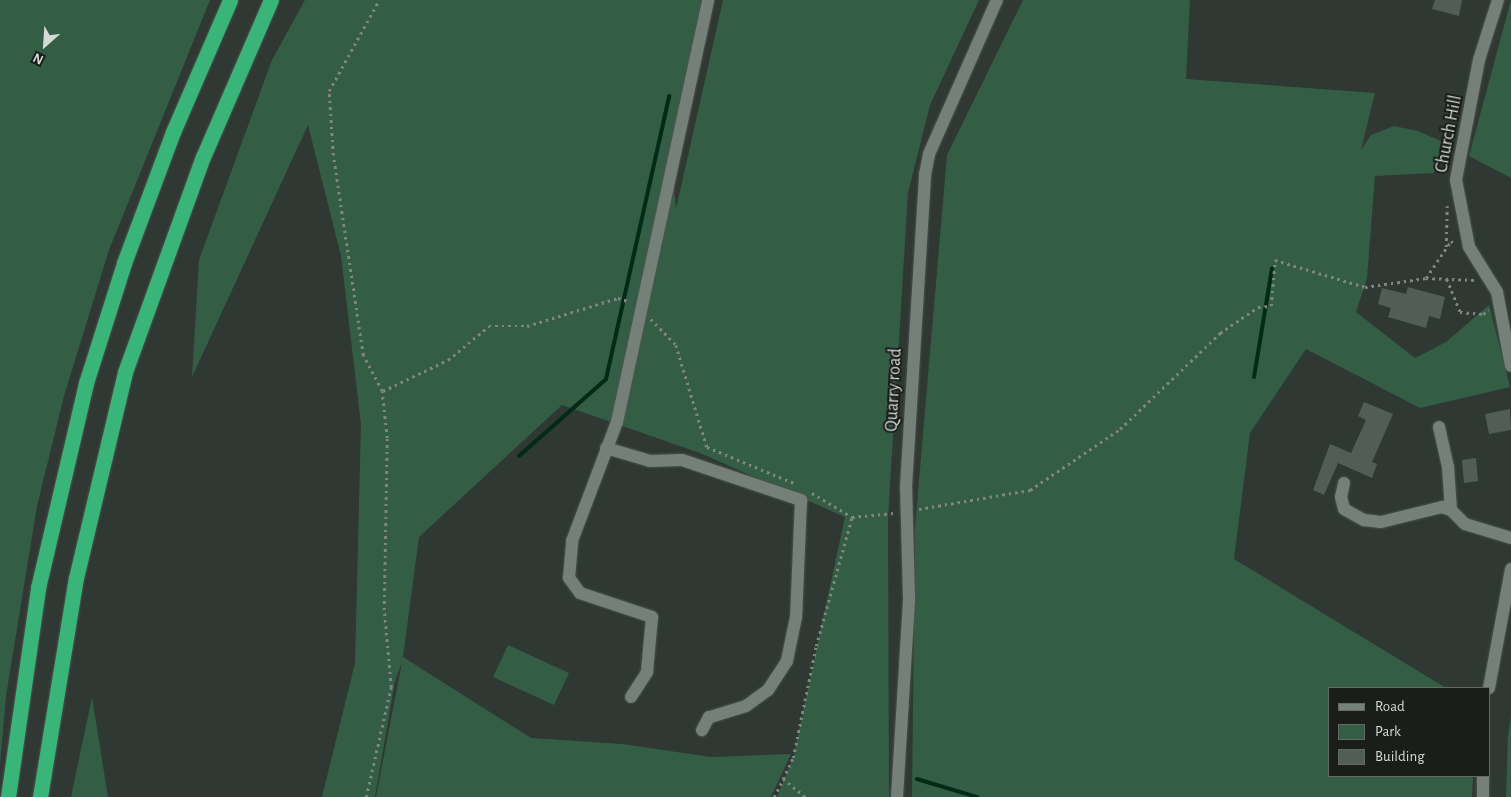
<!DOCTYPE html>
<style>
body{margin:0}
#map{position:relative;width:1511px;height:797px;overflow:hidden;background:#2f3832;font-family:"Alegreya Sans",sans-serif}
div>[style]{position:absolute}
.green>*{inset:0;background:#345d46}
.stream>*{height:4px;margin:-2px;padding:0 2px;transform-origin:2px;border-radius:2px;background:#002c17}
.building>*{inset:0;background:#535d57}
.path>*{height:2.5px;margin-top:-1.25px;transform-origin:0;background:repeating-linear-gradient(90deg,#7f8681 0 2.5px,transparent 0 6.5px)}
.roads{filter:drop-shadow(0 0 1px #4c544e) drop-shadow(0 0 1px #4c544e)}
.minor>*{height:12px;margin:-6px;padding:0 6px;transform-origin:6px;border-radius:6px;background:#758079}
.highway>*{height:15px;margin:-7.5px;padding:0 7.5px;transform-origin:7.5px;border-radius:7.5px;background:#39b579}
span{translate:-50% -50%;white-space:nowrap;text-align:center;line-height:1.15;-webkit-text-stroke:4px #1a1e1b;paint-order:stroke}
.street-label{font-size:18px;color:#d3d9d5}
.legend{position:absolute;left:1328px;top:687px;width:162px;height:90px;box-sizing:border-box;background:#1a1e1b;border:1px solid #646965;margin:0;padding:6px 9px;list-style:none;font-size:15px;color:#d3d9d5}
.legend li{display:flex;align-items:center;gap:10px;height:25px}
.legend b{width:25px;border:1px solid #646965}
.north{position:absolute;left:20px;top:20px;width:50px;height:50px;-webkit-text-stroke:4px #1a1e1b;paint-order:stroke;rotate:206deg;font-size:14px;font-weight:700;line-height:20px;text-align:center;color:#d3d9d5}
.north::after{content:'';display:block;margin:auto;width:18px;height:22px;background:#d3d9d5;clip-path:polygon(50% 0,100% 100%,50% 72%,0 100%)}
</style>
<div id="map">
<div class="green">
<div style="clip-path:polygon(0 0,210px 0,109px 250px,64px 396px,37px 506px,6px 696px,0 765px)"></div>
<div style="clip-path:polygon(305px 0,701px 0,672px 167px,676px 209px,723px 0,979px 0,930px 105px,908px 193px,888px 519px,889px 797px,777px 797px,793px 758px,845px 517px,700px 453px,562px 405px,419px 537px,403px 657px,531px 738px,622px 744px,711px 757px,791px 754px,771px 797px,376px 797px,402px 662px,395px 681px,375px 797px,322px 797px,355px 663px,361px 424px,341px 256px,308px 125px,192px 377px,199px 260px,272px 60px)"></div>
<div style="clip-path:polygon(1023px 0,1190px 0,1186px 79px,1375px 93px,1361px 150px,1371px 135px,1394px 126px,1418px 131px,1443px 142px,1434px 173px,1375px 176px,1367px 278px,1356px 312px,1415px 358px,1446px 342px,1489px 305px,1510px 387px,1420px 408px,1306px 349px,1250px 433px,1234px 559px,1446px 688px,1330px 688px,1330px 776px,1473px 776px,1472px 797px,912px 797px,915px 527px,947px 155px)"></div>
<div style="clip-path:polygon(1511px 0,1511px 178px,1469px 156px)"></div>
<div style="clip-path:polygon(508px 645px,569px 673px,554px 705px,493px 677px)"></div>
<div style="clip-path:polygon(92px 697px,108px 797px,71px 797px)"></div>
<div style="clip-path:polygon(1511px 717px,1511px 797px,1506px 797px,1508px 734px)"></div>
</div>
<div class="stream">
<div style="left:1254px;top:377px;width:110px;rotate:-80.6deg"></div>
<div style="left:519px;top:456px;width:116px;rotate:-41.5deg"></div>
<div style="left:606px;top:379px;width:290px;rotate:-77.4deg"></div>
<div style="left:917px;top:779px;width:63px;rotate:16.7deg"></div>
</div>
<div class="building">
<div style="clip-path:polygon(1435px 0,1462px 0,1459px 16px,1432px 9px)"></div>
<div style="clip-path:polygon(1408px 287px,1445px 297px,1440px 319px,1429px 316px,1426px 328px,1388px 317px,1391px 308px,1378px 304px,1382px 288px,1406px 294px)"></div>
<div style="clip-path:polygon(1364px 402px,1393px 414px,1372px 462px,1377px 464px,1372px 478px,1338px 463px,1324px 495px,1313px 490px,1330px 444px,1351px 453px,1366px 420px,1358px 416px)"></div>
<div style="clip-path:polygon(1510px 409px,1511px 430px,1489px 434px,1485px 414px)"></div>
<div style="clip-path:polygon(1476px 458px,1478px 481px,1464px 483px,1462px 460px)"></div>
</div>
<div class="path">
<div style="left:1446px;top:247px;width:41px;rotate:-88.6deg"></div>
<div style="left:1426px;top:278px;width:49px;rotate:2.3deg"></div>
<div style="left:1447px;top:279px;width:35px;rotate:68deg"></div>
<div style="left:1460px;top:312px;width:23px;rotate:5deg"></div>
<div style="left:1483px;top:314px;width:7px;rotate:-34deg"></div>
<div style="left:651px;top:319px;width:36px;rotate:46deg"></div>
<div style="left:676px;top:345px;width:107px;rotate:73.1deg"></div>
<div style="left:707px;top:447px;width:94px;rotate:22.5deg"></div>
<div style="left:383px;top:391px;width:72px;rotate:-25.5deg"></div>
<div style="left:448px;top:360px;width:53px;rotate:-39.7deg"></div>
<div style="left:489px;top:326px;width:38px"></div>
<div style="left:527px;top:326px;width:95px;rotate:-17.1deg"></div>
<div style="left:618px;top:298px;width:13px;rotate:18deg"></div>
<div style="left:812px;top:493px;width:47px;rotate:31deg"></div>
<div style="left:919px;top:509px;width:113px;rotate:-9.7deg"></div>
<div style="left:1030px;top:490px;width:109px;rotate:-34.1deg"></div>
<div style="left:1120px;top:429px;width:139px;rotate:-43.8deg"></div>
<div style="left:1220px;top:333px;width:46px;rotate:-34.4deg"></div>
<div style="left:1258px;top:307px;width:13px;rotate:-4deg"></div>
<div style="left:1271px;top:306px;width:46px;rotate:-85deg"></div>
<div style="left:1275px;top:260px;width:94px;rotate:16.7deg"></div>
<div style="left:1365px;top:287px;width:62px;rotate:-8.4deg"></div>
<div style="left:1426px;top:278px;width:45px;rotate:-56deg"></div>
<div style="left:1451px;top:241px;width:5px;rotate:37deg"></div>
<div style="left:366px;top:797px;width:113px;rotate:-77.2deg"></div>
<div style="left:391px;top:687px;width:77px;rotate:-95.2deg"></div>
<div style="left:384px;top:610px;width:172px;rotate:-89deg"></div>
<div style="left:387px;top:438px;width:47px;rotate:-96.1deg"></div>
<div style="left:382px;top:391px;width:41px;rotate:-117.8deg"></div>
<div style="left:363px;top:355px;width:202px;rotate:-98.5deg"></div>
<div style="left:333px;top:155px;width:64px;rotate:-93.6deg"></div>
<div style="left:329px;top:91px;width:104px;rotate:-61.2deg"></div>
<div style="left:774px;top:797px;width:20px;rotate:-63deg"></div>
<div style="left:805px;top:797px;width:28px;rotate:-141deg"></div>
<div style="left:783px;top:779px;width:23px;rotate:-65deg"></div>
<div style="left:793px;top:758px;width:114px;rotate:-78.4deg"></div>
<div style="left:816px;top:646px;width:134px;rotate:-74.4deg"></div>
<div style="left:852px;top:517px;width:42px;rotate:-5.4deg"></div>
</div>
<div class="roads">
<div class="minor">
<div style="left:1498px;top:0;width:63px;rotate:107.6deg"></div>
<div style="left:1479px;top:60px;width:122px;rotate:100.9deg"></div>
<div style="left:1456px;top:180px;width:68px;rotate:79deg"></div>
<div style="left:1469px;top:247px;width:53px;rotate:58.1deg"></div>
<div style="left:1497px;top:292px;width:75px;rotate:79.3deg"></div>
<div style="left:1439px;top:427px;width:41px;rotate:77.3deg"></div>
<div style="left:1448px;top:467px;width:43px;rotate:86deg"></div>
<div style="left:606px;top:448px;width:46px;rotate:16.5deg"></div>
<div style="left:650px;top:461px;width:32px;rotate:-2deg"></div>
<div style="left:682px;top:460px;width:126px;rotate:18.6deg"></div>
<div style="left:801px;top:500px;width:117px;rotate:92.4deg"></div>
<div style="left:796px;top:617px;width:45px;rotate:101.6deg"></div>
<div style="left:787px;top:661px;width:35px;rotate:123deg"></div>
<div style="left:768px;top:690px;width:27px;rotate:144deg"></div>
<div style="left:746px;top:706px;width:39px;rotate:163deg"></div>
<div style="left:709px;top:717px;width:15px;rotate:118deg"></div>
<div style="left:1344px;top:483px;width:14px;rotate:102deg"></div>
<div style="left:1341px;top:497px;width:12px;rotate:76deg"></div>
<div style="left:1344px;top:509px;width:23px;rotate:29deg"></div>
<div style="left:1364px;top:520px;width:17px;rotate:7deg"></div>
<div style="left:1381px;top:522px;width:63px;rotate:-13.8deg"></div>
<div style="left:1442px;top:507px;width:9px;rotate:18deg"></div>
<div style="left:1451px;top:510px;width:20px;rotate:45deg"></div>
<div style="left:1465px;top:524px;width:48px;rotate:16.9deg"></div>
<div style="left:1489px;top:688px;width:121px;rotate:-79.5deg"></div>
<div style="left:631px;top:697px;width:30px;rotate:-57deg"></div>
<div style="left:647px;top:672px;width:55px;rotate:-84.8deg"></div>
<div style="left:652px;top:617px;width:76px;rotate:-161.6deg"></div>
<div style="left:580px;top:593px;width:19px;rotate:-126deg"></div>
<div style="left:569px;top:578px;width:37px;rotate:-85deg"></div>
<div style="left:572px;top:541px;width:127px;rotate:-69.3deg"></div>
<div style="left:617px;top:422px;width:432px;rotate:-77.8deg"></div>
<div style="left:1483px;top:776px;width:21px;rotate:90deg"></div>
<div style="left:897px;top:797px;width:199px;rotate:-86.5deg"></div>
<div style="left:909px;top:598px;width:111px;rotate:-91.5deg"></div>
<div style="left:906px;top:487px;width:313px;rotate:-86.5deg"></div>
<div style="left:925px;top:175px;width:21px;rotate:-79deg"></div>
<div style="left:929px;top:154px;width:168px;rotate:-66.2deg"></div>
</div>
<div class="highway">
<div style="left:8px;top:797px;width:211px;rotate:-81.8deg"></div>
<div style="left:38px;top:588px;width:211px;rotate:-76.8deg"></div>
<div style="left:86px;top:383px;width:126px;rotate:-72.4deg"></div>
<div style="left:124px;top:263px;width:140px;rotate:-69.5deg"></div>
<div style="left:173px;top:132px;width:144px;rotate:-66.6deg"></div>
<div style="left:40px;top:797px;width:222px;rotate:-80.7deg"></div>
<div style="left:76px;top:578px;width:212px;rotate:-76.6deg"></div>
<div style="left:125px;top:372px;width:229px;rotate:-70.1deg"></div>
<div style="left:203px;top:157px;width:171px;rotate:-66.6deg"></div>
</div>
</div>
<div class="street-label">
<span style="left:1449px;top:134px;rotate:-79deg">Church Hill</span>
<span style="left:894px;top:390px;rotate:-87deg">Quarry road</span>
</div>
<ul class="legend">
<li><b style="height:6px;background:#758079"></b>Road</li>
<li><b style="height:14px;background:#345d46"></b>Park</li>
<li><b style="height:14px;background:#535d57"></b>Building</li>
</ul>
<div class="north">N</div>
</div>
